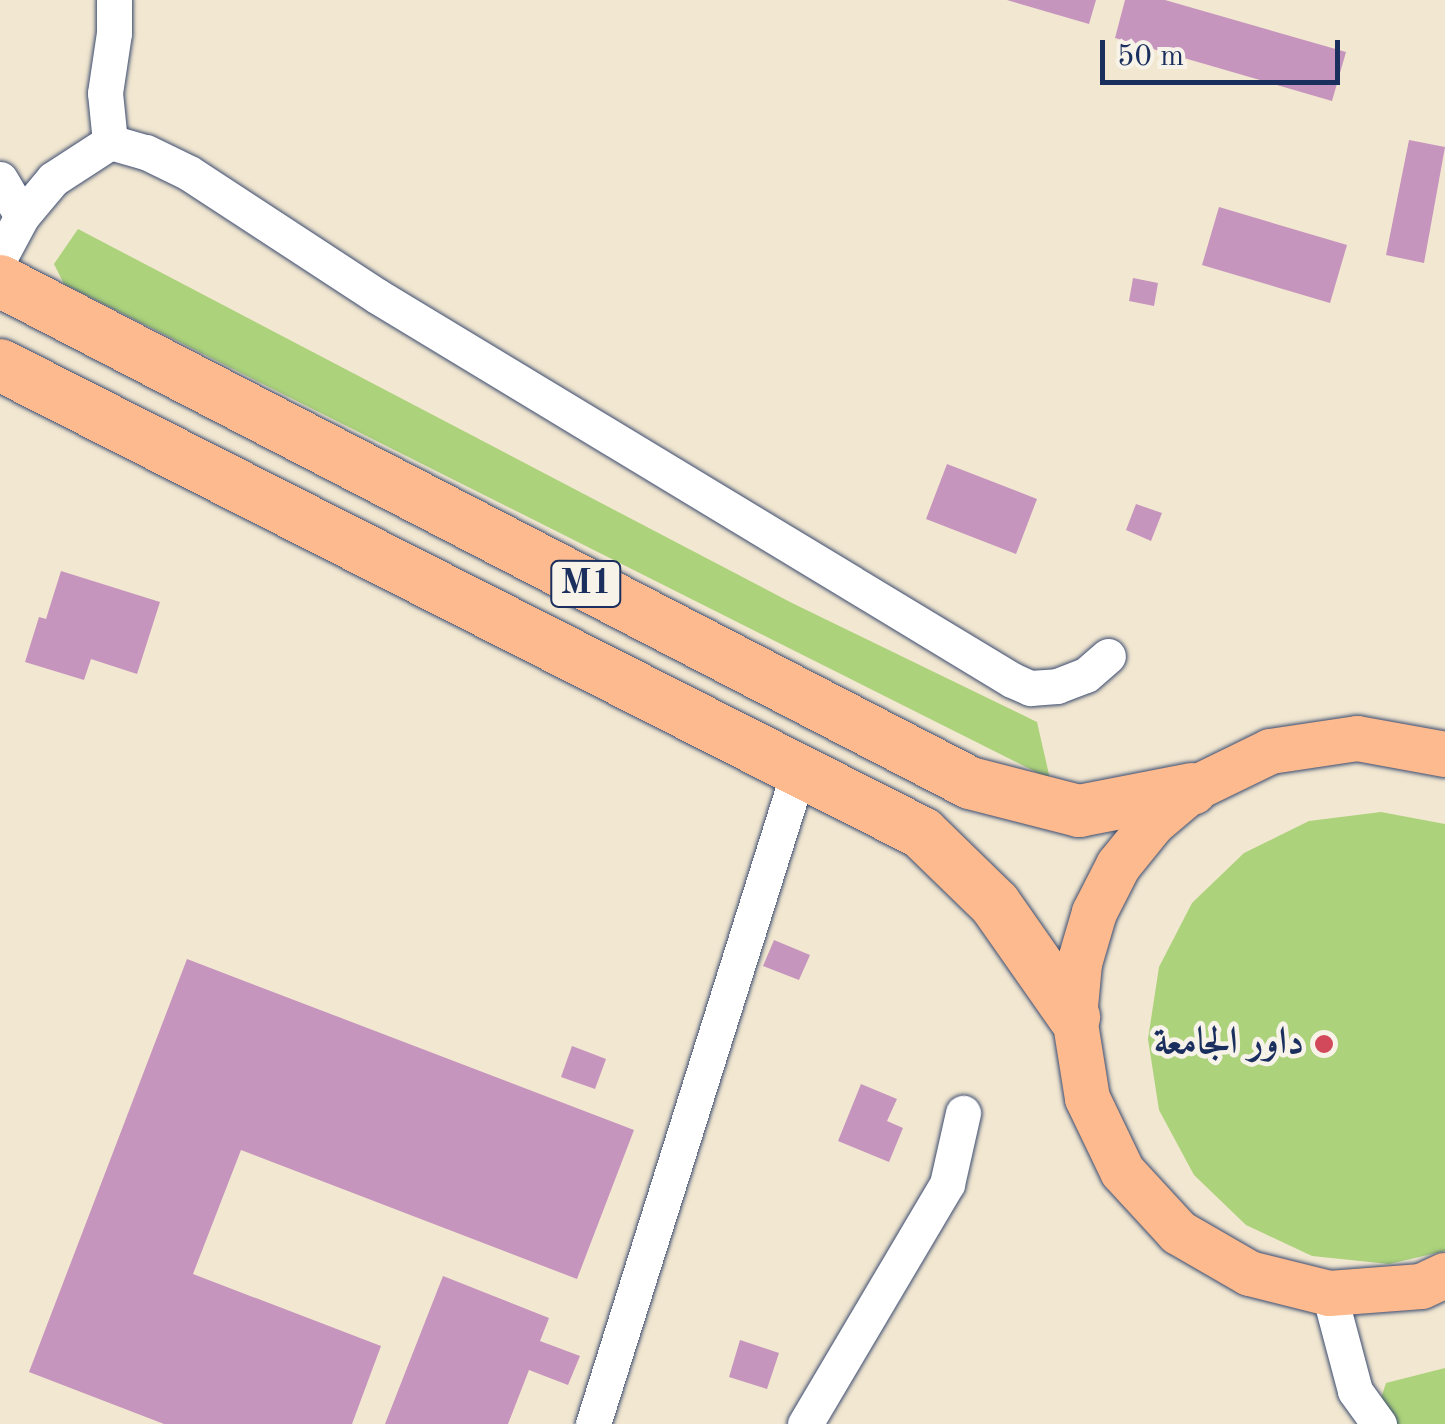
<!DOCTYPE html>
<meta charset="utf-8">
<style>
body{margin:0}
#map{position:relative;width:1445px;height:1424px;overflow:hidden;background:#f2e7d0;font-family:"Old Standard TT",Amiri,serif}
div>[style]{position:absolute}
.green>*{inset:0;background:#acd27b}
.building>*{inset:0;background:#c695be}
.roads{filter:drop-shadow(0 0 2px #3b4b6f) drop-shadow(0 0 2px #3b4b6f)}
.minor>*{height:35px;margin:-17.5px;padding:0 17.5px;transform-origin:17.5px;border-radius:17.5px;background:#fff}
.major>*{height:45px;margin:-22.5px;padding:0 22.5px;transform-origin:22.5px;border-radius:22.5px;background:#fcba8e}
.highway>*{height:52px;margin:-26px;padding:0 26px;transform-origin:26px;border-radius:26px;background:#fcba8e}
.dots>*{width:28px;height:28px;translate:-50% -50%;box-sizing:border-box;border:5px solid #f7f3e8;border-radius:50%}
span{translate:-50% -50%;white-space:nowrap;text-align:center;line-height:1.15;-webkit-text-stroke:9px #f7f3e8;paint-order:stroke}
.shield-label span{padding:2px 8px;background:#f7f3e8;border:2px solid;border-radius:8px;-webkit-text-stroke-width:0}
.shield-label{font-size:35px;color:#1b2f5e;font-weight:700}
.poi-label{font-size:38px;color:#1b2f5e;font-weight:700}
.right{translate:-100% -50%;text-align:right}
.scale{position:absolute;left:1100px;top:40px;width:240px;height:45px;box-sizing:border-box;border:5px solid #1b2f5e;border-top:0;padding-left:12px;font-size:30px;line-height:35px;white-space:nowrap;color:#1b2f5e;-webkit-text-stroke:8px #f7f3e8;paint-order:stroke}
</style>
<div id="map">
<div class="green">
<div style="clip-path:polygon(78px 229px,792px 603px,1037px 722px,1050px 779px,64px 284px,54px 264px)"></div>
<div style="clip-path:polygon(1381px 812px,1445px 824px,1445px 1251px,1389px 1264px,1312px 1256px,1246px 1225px,1194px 1175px,1159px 1110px,1148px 1039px,1159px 967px,1192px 903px,1244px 853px,1309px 821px)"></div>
<div style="clip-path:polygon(1445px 1368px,1445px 1424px,1391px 1424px,1380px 1401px,1386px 1383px)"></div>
</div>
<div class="building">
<div style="clip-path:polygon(1007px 0,1096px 0,1089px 24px)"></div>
<div style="clip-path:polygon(1125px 0,1165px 0,1346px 52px,1332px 101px,1115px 38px)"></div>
<div style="clip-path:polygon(1409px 140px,1445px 147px,1424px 263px,1386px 255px)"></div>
<div style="clip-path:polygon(1219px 207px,1347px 245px,1330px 303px,1202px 265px)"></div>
<div style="clip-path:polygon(1133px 278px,1158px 283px,1154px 306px,1129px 301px)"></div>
<div style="clip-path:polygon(947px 464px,1037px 499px,1016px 554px,926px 519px)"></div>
<div style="clip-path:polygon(1136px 504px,1162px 513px,1151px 541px,1126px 530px)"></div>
<div style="clip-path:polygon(61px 571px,160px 602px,137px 674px,91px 659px,84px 680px,25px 662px,39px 617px,46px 619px)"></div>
<div style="clip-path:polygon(774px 940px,810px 955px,799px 980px,763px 966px)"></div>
<div style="clip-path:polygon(187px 959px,634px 1130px,577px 1279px,241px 1150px,193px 1274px,381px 1346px,352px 1424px,164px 1424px,29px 1372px)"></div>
<div style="clip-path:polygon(572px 1046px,606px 1059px,595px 1089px,561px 1077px)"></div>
<div style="clip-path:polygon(861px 1084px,897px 1099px,887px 1121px,903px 1128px,889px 1162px,838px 1141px)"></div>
<div style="clip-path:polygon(443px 1276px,549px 1318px,540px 1341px,580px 1356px,568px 1385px,529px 1370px,508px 1424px,385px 1424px)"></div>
<div style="clip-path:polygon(740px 1340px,779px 1353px,767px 1389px,729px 1377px)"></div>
</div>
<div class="roads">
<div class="minor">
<div style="left:110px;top:142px;width:49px;rotate:-95.8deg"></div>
<div style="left:105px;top:93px;width:61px;rotate:-81.5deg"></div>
<div style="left:114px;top:33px;width:33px;rotate:-90deg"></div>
<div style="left:0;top:179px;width:43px;rotate:59.3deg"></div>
<div style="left:0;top:257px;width:47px;rotate:-61.8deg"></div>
<div style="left:22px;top:216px;width:48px;rotate:-50deg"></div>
<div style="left:53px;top:179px;width:68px;rotate:-33deg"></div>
<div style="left:110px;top:142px;width:37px;rotate:16deg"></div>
<div style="left:146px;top:152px;width:48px;rotate:26deg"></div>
<div style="left:189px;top:173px;width:225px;rotate:33.2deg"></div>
<div style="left:377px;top:296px;width:742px;rotate:31.16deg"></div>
<div style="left:1012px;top:680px;width:20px;rotate:24deg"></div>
<div style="left:1030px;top:688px;width:27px;rotate:-4deg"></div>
<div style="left:1057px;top:686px;width:31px;rotate:-21deg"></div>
<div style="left:1086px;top:675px;width:29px;rotate:-41deg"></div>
<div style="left:1329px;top:1293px;width:101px;rotate:75.1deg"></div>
<div style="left:1355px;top:1391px;width:41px;rotate:54deg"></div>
<div style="left:593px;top:1424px;width:686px;rotate:-72.52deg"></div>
<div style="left:805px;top:1424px;width:279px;rotate:-59.4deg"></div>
<div style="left:947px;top:1184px;width:73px;rotate:-77.3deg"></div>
</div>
<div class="major">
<div style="left:1445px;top:754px;width:89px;rotate:-169.7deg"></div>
<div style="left:1357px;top:738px;width:88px;rotate:171.5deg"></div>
<div style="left:1270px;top:751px;width:87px;rotate:154deg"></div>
<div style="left:1192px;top:789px;width:52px;rotate:139.6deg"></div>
<div style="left:1152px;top:823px;width:54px;rotate:129deg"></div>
<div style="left:1118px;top:865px;width:53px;rotate:117.1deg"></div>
<div style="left:1094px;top:912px;width:53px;rotate:106.4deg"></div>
<div style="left:1079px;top:963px;width:54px;rotate:95.3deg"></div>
<div style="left:1074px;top:1017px;width:82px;rotate:80.9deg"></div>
<div style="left:1087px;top:1098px;width:81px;rotate:64.4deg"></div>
<div style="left:1122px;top:1171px;width:83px;rotate:47.4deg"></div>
<div style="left:1178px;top:1232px;width:82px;rotate:30deg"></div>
<div style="left:1249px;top:1273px;width:82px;rotate:14deg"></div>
<div style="left:1329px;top:1293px;width:92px;rotate:-4.4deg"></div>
<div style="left:1421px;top:1286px;width:26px;rotate:-25deg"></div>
</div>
<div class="highway">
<div style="left:0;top:281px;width:1092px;rotate:27.36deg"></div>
<div style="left:970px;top:783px;width:113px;rotate:14.4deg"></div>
<div style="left:1079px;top:811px;width:115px;rotate:-11deg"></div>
<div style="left:0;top:365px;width:1034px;rotate:26.91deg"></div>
<div style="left:922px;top:833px;width:102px;rotate:44.2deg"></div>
<div style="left:995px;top:904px;width:138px;rotate:55deg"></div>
</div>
</div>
<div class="dots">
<div style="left:1324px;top:1044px;background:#d1495b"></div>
</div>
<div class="shield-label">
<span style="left:586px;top:584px">M1</span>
</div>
<div class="poi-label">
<span class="right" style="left:1304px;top:1044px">داور الجامعة</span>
</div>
<div class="scale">50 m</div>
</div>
